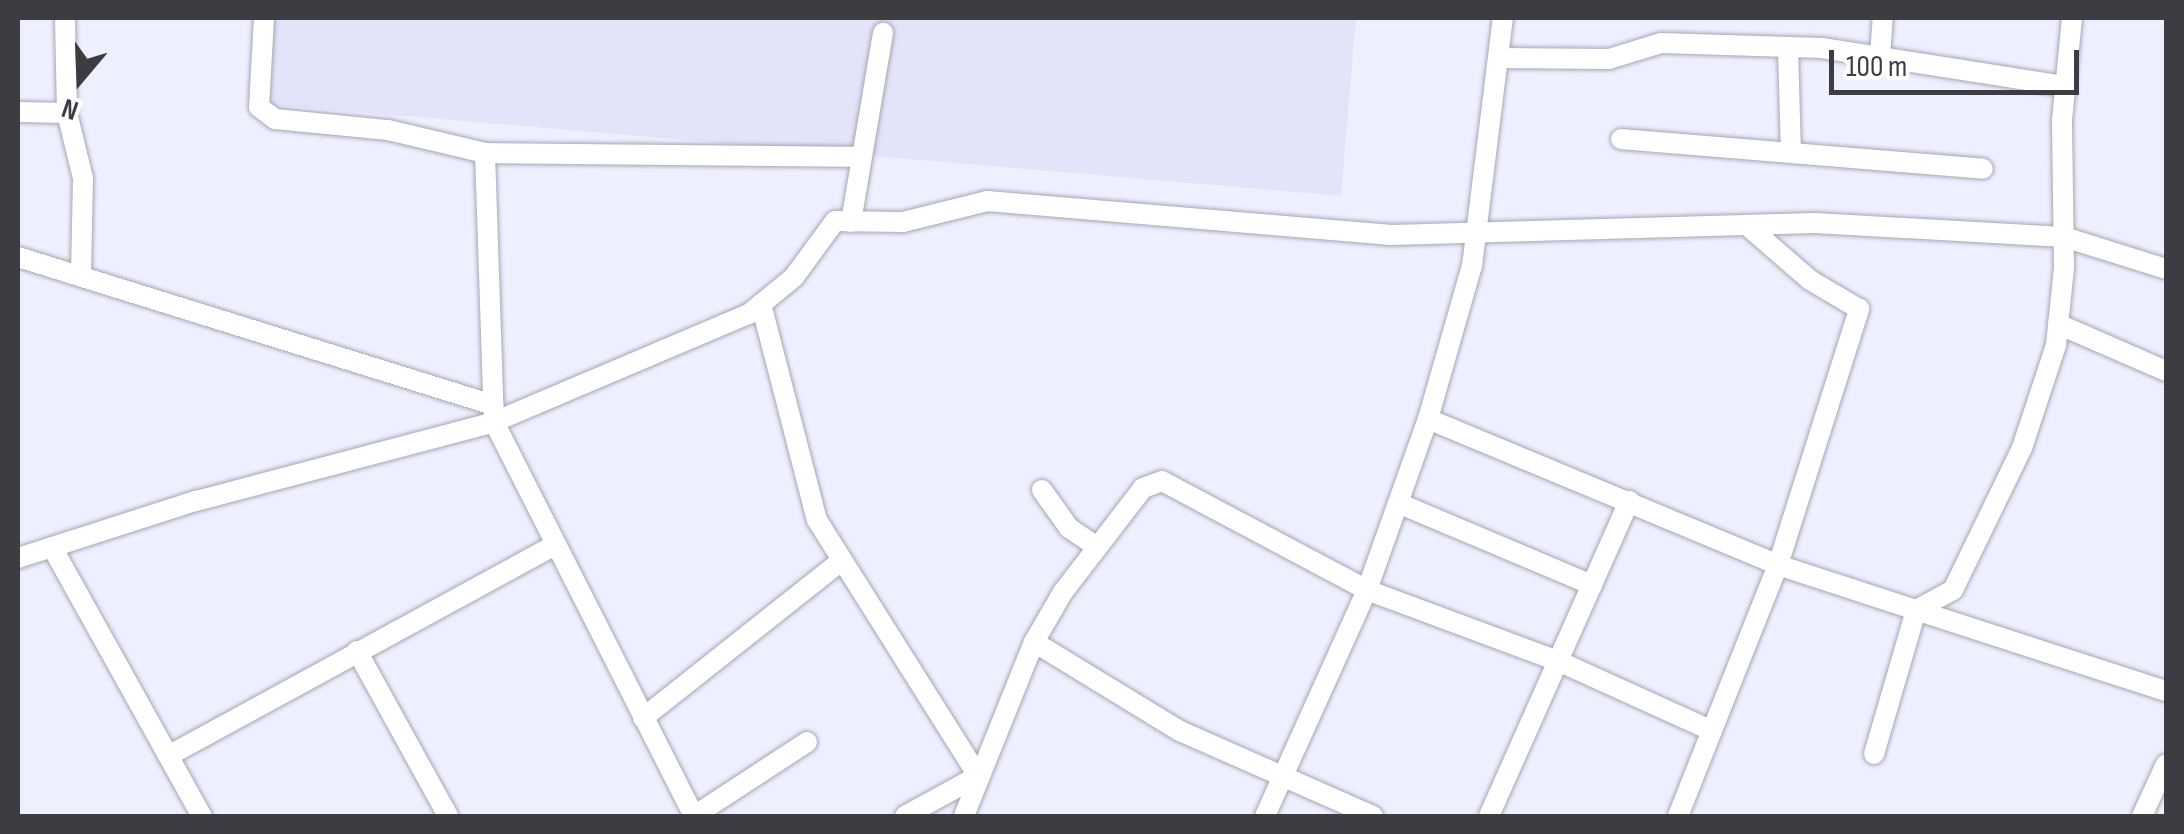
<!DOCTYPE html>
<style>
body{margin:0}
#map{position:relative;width:2184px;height:834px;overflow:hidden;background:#eff0ff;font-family:"Sofia Sans Condensed",sans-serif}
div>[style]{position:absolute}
.built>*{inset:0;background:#e3e4f9}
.roads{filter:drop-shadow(0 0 2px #a5a6b4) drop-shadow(0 0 2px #a5a6b4)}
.street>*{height:20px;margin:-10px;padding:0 10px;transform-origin:10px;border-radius:10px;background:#fff}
span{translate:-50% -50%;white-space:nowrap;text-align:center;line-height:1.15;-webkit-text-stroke:8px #fff;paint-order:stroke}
.frame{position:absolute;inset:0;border:20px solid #3c3c42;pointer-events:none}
.north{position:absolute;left:30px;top:30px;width:100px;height:100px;-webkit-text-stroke:8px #fff;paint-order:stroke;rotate:199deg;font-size:28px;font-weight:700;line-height:40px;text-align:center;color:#3c3c42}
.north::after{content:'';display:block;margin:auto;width:35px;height:45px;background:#3c3c42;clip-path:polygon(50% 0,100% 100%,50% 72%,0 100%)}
.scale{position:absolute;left:1829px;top:50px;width:250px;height:45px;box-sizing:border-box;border:5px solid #3c3c42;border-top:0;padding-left:12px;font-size:30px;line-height:35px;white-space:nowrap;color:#3c3c42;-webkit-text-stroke:8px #fff;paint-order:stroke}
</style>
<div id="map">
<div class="built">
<div style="clip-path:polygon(275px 18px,1356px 18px,1341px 196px,264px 104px)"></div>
</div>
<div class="roads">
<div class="street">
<div style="left:65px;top:18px;width:95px;rotate:88.8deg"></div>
<div style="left:67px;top:113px;width:67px;rotate:76.2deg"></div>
<div style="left:83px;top:178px;width:96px;rotate:91.2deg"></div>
<div style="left:264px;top:18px;width:89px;rotate:93.2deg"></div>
<div style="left:259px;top:107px;width:20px;rotate:37deg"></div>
<div style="left:275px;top:119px;width:114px;rotate:5.6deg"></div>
<div style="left:388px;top:130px;width:100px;rotate:13.3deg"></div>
<div style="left:485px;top:153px;width:376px;rotate:0.6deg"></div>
<div style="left:1788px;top:47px;width:105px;rotate:88.4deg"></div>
<div style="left:1880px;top:57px;width:39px;rotate:-86deg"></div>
<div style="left:1501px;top:58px;width:108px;rotate:0.5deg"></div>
<div style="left:1609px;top:59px;width:54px;rotate:-17.1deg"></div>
<div style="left:1661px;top:43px;width:161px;rotate:1.8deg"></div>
<div style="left:1822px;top:48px;width:246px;rotate:8.9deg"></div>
<div style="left:18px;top:112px;width:49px;rotate:1.2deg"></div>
<div style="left:1621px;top:139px;width:363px;rotate:4.7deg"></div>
<div style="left:485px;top:153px;width:269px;rotate:88.1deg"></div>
<div style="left:494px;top:422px;width:277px;rotate:-23deg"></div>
<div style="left:749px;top:314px;width:58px;rotate:-39.4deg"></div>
<div style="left:794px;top:277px;width:69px;rotate:-53.8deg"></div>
<div style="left:835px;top:221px;width:68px;rotate:0.8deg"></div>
<div style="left:903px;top:222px;width:87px;rotate:-14deg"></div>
<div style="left:987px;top:201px;width:403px;rotate:4.8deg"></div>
<div style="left:1389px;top:235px;width:426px;rotate:-1.6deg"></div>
<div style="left:1815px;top:223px;width:249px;rotate:3.2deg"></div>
<div style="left:2064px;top:237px;width:107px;rotate:17.4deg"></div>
<div style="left:851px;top:222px;width:192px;rotate:-80.4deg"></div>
<div style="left:18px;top:257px;width:498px;rotate:17.3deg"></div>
<div style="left:761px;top:304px;width:223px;rotate:75.5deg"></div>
<div style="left:817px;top:520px;width:302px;rotate:57.8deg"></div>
<div style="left:978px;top:776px;width:83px;rotate:151.3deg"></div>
<div style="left:2058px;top:324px;width:118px;rotate:23.5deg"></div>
<div style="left:1428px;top:419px;width:379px;rotate:22.6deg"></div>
<div style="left:1778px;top:565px;width:145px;rotate:18.1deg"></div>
<div style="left:1916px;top:610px;width:42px;rotate:-28.4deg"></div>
<div style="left:1953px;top:590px;width:158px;rotate:-64.1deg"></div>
<div style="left:2022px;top:448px;width:108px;rotate:-71.7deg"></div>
<div style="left:2056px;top:345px;width:78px;rotate:-84.1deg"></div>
<div style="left:2064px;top:267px;width:147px;rotate:-90.8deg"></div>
<div style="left:2062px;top:120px;width:102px;rotate:-84.4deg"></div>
<div style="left:1042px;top:490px;width:47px;rotate:54.6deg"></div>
<div style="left:1069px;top:528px;width:34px;rotate:34deg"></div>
<div style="left:1398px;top:503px;width:211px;rotate:22.9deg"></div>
<div style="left:52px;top:547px;width:308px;rotate:60.9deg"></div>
<div style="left:18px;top:558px;width:187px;rotate:-17.8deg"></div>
<div style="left:196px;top:501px;width:308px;rotate:-14.8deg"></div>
<div style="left:494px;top:422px;width:442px;rotate:63.1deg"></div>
<div style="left:1034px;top:642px;width:58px;rotate:-59.9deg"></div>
<div style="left:1063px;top:592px;width:131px;rotate:-52.4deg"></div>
<div style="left:1143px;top:488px;width:20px;rotate:-20deg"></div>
<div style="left:1162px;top:481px;width:232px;rotate:28deg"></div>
<div style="left:1367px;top:590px;width:204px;rotate:20.4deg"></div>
<div style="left:1558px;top:661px;width:169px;rotate:24.4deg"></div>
<div style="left:357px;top:651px;width:188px;rotate:61.1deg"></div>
<div style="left:643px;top:718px;width:253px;rotate:-38.4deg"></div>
<div style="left:1874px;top:754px;width:150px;rotate:-73.7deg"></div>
<div style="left:1916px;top:610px;width:263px;rotate:18deg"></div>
<div style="left:168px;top:756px;width:441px;rotate:-28.6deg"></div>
<div style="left:694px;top:816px;width:135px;rotate:-33.2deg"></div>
<div style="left:964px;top:816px;width:188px;rotate:-68.1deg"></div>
<div style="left:1034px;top:642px;width:171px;rotate:31.4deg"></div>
<div style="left:1180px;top:731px;width:211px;rotate:23.8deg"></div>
<div style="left:1265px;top:816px;width:248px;rotate:-65.7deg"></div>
<div style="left:1367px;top:590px;width:182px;rotate:-70.4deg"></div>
<div style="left:1428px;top:419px;width:159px;rotate:-74deg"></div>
<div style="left:1472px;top:266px;width:250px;rotate:-82.9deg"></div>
<div style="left:1489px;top:816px;width:345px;rotate:-66deg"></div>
<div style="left:1678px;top:816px;width:270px;rotate:-68.3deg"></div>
<div style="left:1778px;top:565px;width:269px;rotate:-72.4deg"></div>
<div style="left:1859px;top:309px;width:57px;rotate:-149.4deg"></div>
<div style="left:1810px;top:280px;width:79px;rotate:-139.1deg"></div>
<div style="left:2142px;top:816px;width:57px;rotate:-65.2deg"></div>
</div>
</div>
<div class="frame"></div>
<div class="north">N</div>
<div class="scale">100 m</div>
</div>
